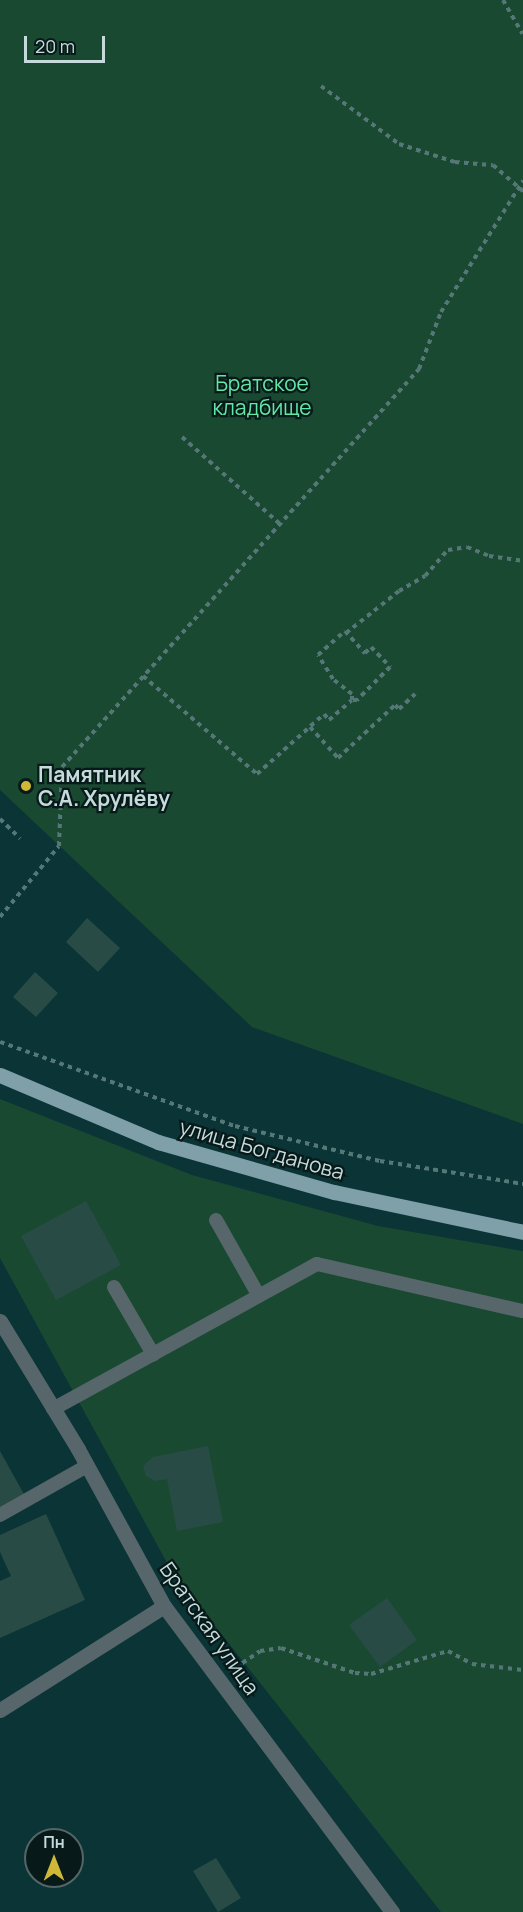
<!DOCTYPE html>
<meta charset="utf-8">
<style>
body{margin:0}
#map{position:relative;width:523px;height:1912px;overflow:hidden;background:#0a3436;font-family:Manrope,sans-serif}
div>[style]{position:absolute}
.green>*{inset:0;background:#1a4931}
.building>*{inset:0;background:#284c45}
.path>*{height:4px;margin-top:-2px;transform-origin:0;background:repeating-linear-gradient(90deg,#557778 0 4.5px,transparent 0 9px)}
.lane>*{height:14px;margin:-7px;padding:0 7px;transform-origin:7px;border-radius:7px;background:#57666b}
.street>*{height:15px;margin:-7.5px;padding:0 7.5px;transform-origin:7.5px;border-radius:7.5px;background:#57666b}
.primary>*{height:15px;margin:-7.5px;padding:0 7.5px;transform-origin:7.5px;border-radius:7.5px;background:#7f9fa9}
.dots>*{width:16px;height:16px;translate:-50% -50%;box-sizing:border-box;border:3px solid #081919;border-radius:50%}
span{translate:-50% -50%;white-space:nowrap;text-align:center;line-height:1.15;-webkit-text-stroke:4.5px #081919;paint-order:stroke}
.park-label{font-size:21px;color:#62e8a6}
.poi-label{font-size:21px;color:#c5dadb;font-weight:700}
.left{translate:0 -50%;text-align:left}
.street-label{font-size:21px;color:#c5dadb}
.north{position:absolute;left:24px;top:1828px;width:60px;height:60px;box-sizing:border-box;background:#081919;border:2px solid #546667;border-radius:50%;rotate:0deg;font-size:16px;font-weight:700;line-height:24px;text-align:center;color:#c5dadb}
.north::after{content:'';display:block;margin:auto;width:21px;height:27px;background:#cfb837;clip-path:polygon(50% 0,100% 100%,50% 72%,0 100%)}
.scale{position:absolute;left:24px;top:36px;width:81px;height:27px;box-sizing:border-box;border:3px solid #c5dadb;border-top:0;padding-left:8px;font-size:18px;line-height:21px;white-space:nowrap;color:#c5dadb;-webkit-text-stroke:4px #081919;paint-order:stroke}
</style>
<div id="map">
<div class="green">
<div style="clip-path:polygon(0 0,523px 0,523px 1124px,252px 1027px,0 790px)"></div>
<div style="clip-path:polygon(0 1099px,192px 1175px,378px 1226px,523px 1251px,523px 1912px,441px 1912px,171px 1570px,0 1258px)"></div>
</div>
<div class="building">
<div style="clip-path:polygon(87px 918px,120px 948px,98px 972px,66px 942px)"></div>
<div style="clip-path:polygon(35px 972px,58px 993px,36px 1017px,13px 997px)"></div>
<div style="clip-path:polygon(86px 1201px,121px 1265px,56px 1300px,21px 1236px)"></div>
<div style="clip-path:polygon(208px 1446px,223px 1522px,177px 1531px,167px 1479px,155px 1481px,146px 1476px,143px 1466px,153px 1457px)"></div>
<div style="clip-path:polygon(0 1451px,25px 1496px,0 1509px)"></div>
<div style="clip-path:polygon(46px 1514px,85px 1600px,0 1638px,0 1581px,11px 1576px,0 1552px,0 1535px)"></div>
<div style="clip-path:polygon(387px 1598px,417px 1640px,380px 1667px,349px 1625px)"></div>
<div style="clip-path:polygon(216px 1858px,241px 1898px,218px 1912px,193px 1871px)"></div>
</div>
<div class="path">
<div style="left:503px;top:0;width:39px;rotate:60deg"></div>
<div style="left:321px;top:86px;width:97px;rotate:36.6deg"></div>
<div style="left:399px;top:144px;width:59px;rotate:17.8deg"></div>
<div style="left:455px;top:162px;width:38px;rotate:5deg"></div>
<div style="left:493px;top:165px;width:40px;rotate:41deg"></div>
<div style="left:182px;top:437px;width:130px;rotate:41.6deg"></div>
<div style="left:346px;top:633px;width:68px;rotate:-38.4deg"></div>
<div style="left:399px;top:591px;width:30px;rotate:-30deg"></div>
<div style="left:425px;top:576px;width:35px;rotate:-49deg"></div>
<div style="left:448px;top:550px;width:19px;rotate:-9deg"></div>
<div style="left:467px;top:547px;width:24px;rotate:22deg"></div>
<div style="left:489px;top:556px;width:34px;rotate:8deg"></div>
<div style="left:143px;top:676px;width:150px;rotate:40.7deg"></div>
<div style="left:257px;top:774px;width:90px;rotate:-41.8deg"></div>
<div style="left:324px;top:714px;width:8px;rotate:50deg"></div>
<div style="left:329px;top:720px;width:30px;rotate:-41deg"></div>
<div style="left:352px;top:700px;width:6px;rotate:-90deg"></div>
<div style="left:352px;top:694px;width:24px;rotate:-142deg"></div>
<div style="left:333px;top:679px;width:28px;rotate:-122deg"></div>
<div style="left:318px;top:655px;width:36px;rotate:-42deg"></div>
<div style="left:345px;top:631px;width:30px;rotate:48deg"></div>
<div style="left:365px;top:653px;width:8px;rotate:-45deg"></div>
<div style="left:371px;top:647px;width:28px;rotate:46deg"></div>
<div style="left:390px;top:667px;width:47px;rotate:135deg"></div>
<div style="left:357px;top:700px;width:5px;rotate:180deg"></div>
<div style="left:310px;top:727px;width:42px;rotate:47.9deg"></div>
<div style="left:338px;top:758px;width:78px;rotate:-42.9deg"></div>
<div style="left:395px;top:705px;width:6px;rotate:45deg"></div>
<div style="left:399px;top:709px;width:22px;rotate:-43deg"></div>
<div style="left:0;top:819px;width:28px;rotate:44deg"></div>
<div style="left:0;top:917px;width:92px;rotate:-50.3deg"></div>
<div style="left:59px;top:846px;width:79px;rotate:-87.8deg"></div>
<div style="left:62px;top:767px;width:535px;rotate:-48.11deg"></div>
<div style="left:419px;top:369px;width:61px;rotate:-68.9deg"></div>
<div style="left:441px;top:312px;width:155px;rotate:-58deg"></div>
<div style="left:0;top:1042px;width:250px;rotate:19.7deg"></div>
<div style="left:235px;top:1126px;width:149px;rotate:13.6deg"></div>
<div style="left:380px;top:1161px;width:145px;rotate:9.1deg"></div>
<div style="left:235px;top:1668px;width:30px;rotate:-34deg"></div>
<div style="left:260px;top:1651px;width:21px;rotate:-8deg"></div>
<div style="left:281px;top:1648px;width:78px;rotate:18.7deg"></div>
<div style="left:355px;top:1673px;width:16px;rotate:4deg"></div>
<div style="left:371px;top:1674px;width:80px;rotate:-16.6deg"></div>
<div style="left:448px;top:1651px;width:27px;rotate:28deg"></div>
<div style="left:472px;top:1664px;width:51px;rotate:6.7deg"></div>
</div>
<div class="lane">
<div style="left:216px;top:1220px;width:87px;rotate:60.5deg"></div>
<div style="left:114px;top:1287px;width:78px;rotate:59.8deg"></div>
<div style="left:53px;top:1409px;width:301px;rotate:-28.8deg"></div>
<div style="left:317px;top:1264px;width:211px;rotate:12.9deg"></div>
<div style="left:0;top:1515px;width:100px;rotate:-29.4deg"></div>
</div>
<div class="street">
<div style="left:0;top:1321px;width:150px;rotate:58.6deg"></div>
<div style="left:78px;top:1449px;width:179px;rotate:61.3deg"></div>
<div style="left:164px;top:1606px;width:382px;rotate:53.3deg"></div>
<div style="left:0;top:1710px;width:194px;rotate:-32.4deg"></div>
</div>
<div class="primary">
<div style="left:0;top:1075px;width:172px;rotate:23deg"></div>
<div style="left:158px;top:1142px;width:183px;rotate:15.9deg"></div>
<div style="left:334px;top:1192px;width:193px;rotate:11.9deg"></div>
</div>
<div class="dots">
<div style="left:26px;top:786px;background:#cfb837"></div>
</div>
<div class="park-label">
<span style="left:262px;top:395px">Братское<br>кладбище</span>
</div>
<div class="poi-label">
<span class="left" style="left:38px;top:786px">Памятник<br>С.А. Хрулёву</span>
</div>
<div class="street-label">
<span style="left:262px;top:1149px;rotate:16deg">улица Богданова</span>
<span style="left:210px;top:1628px;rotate:55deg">Братская улица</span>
</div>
<div class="north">Пн</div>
<div class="scale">20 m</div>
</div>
